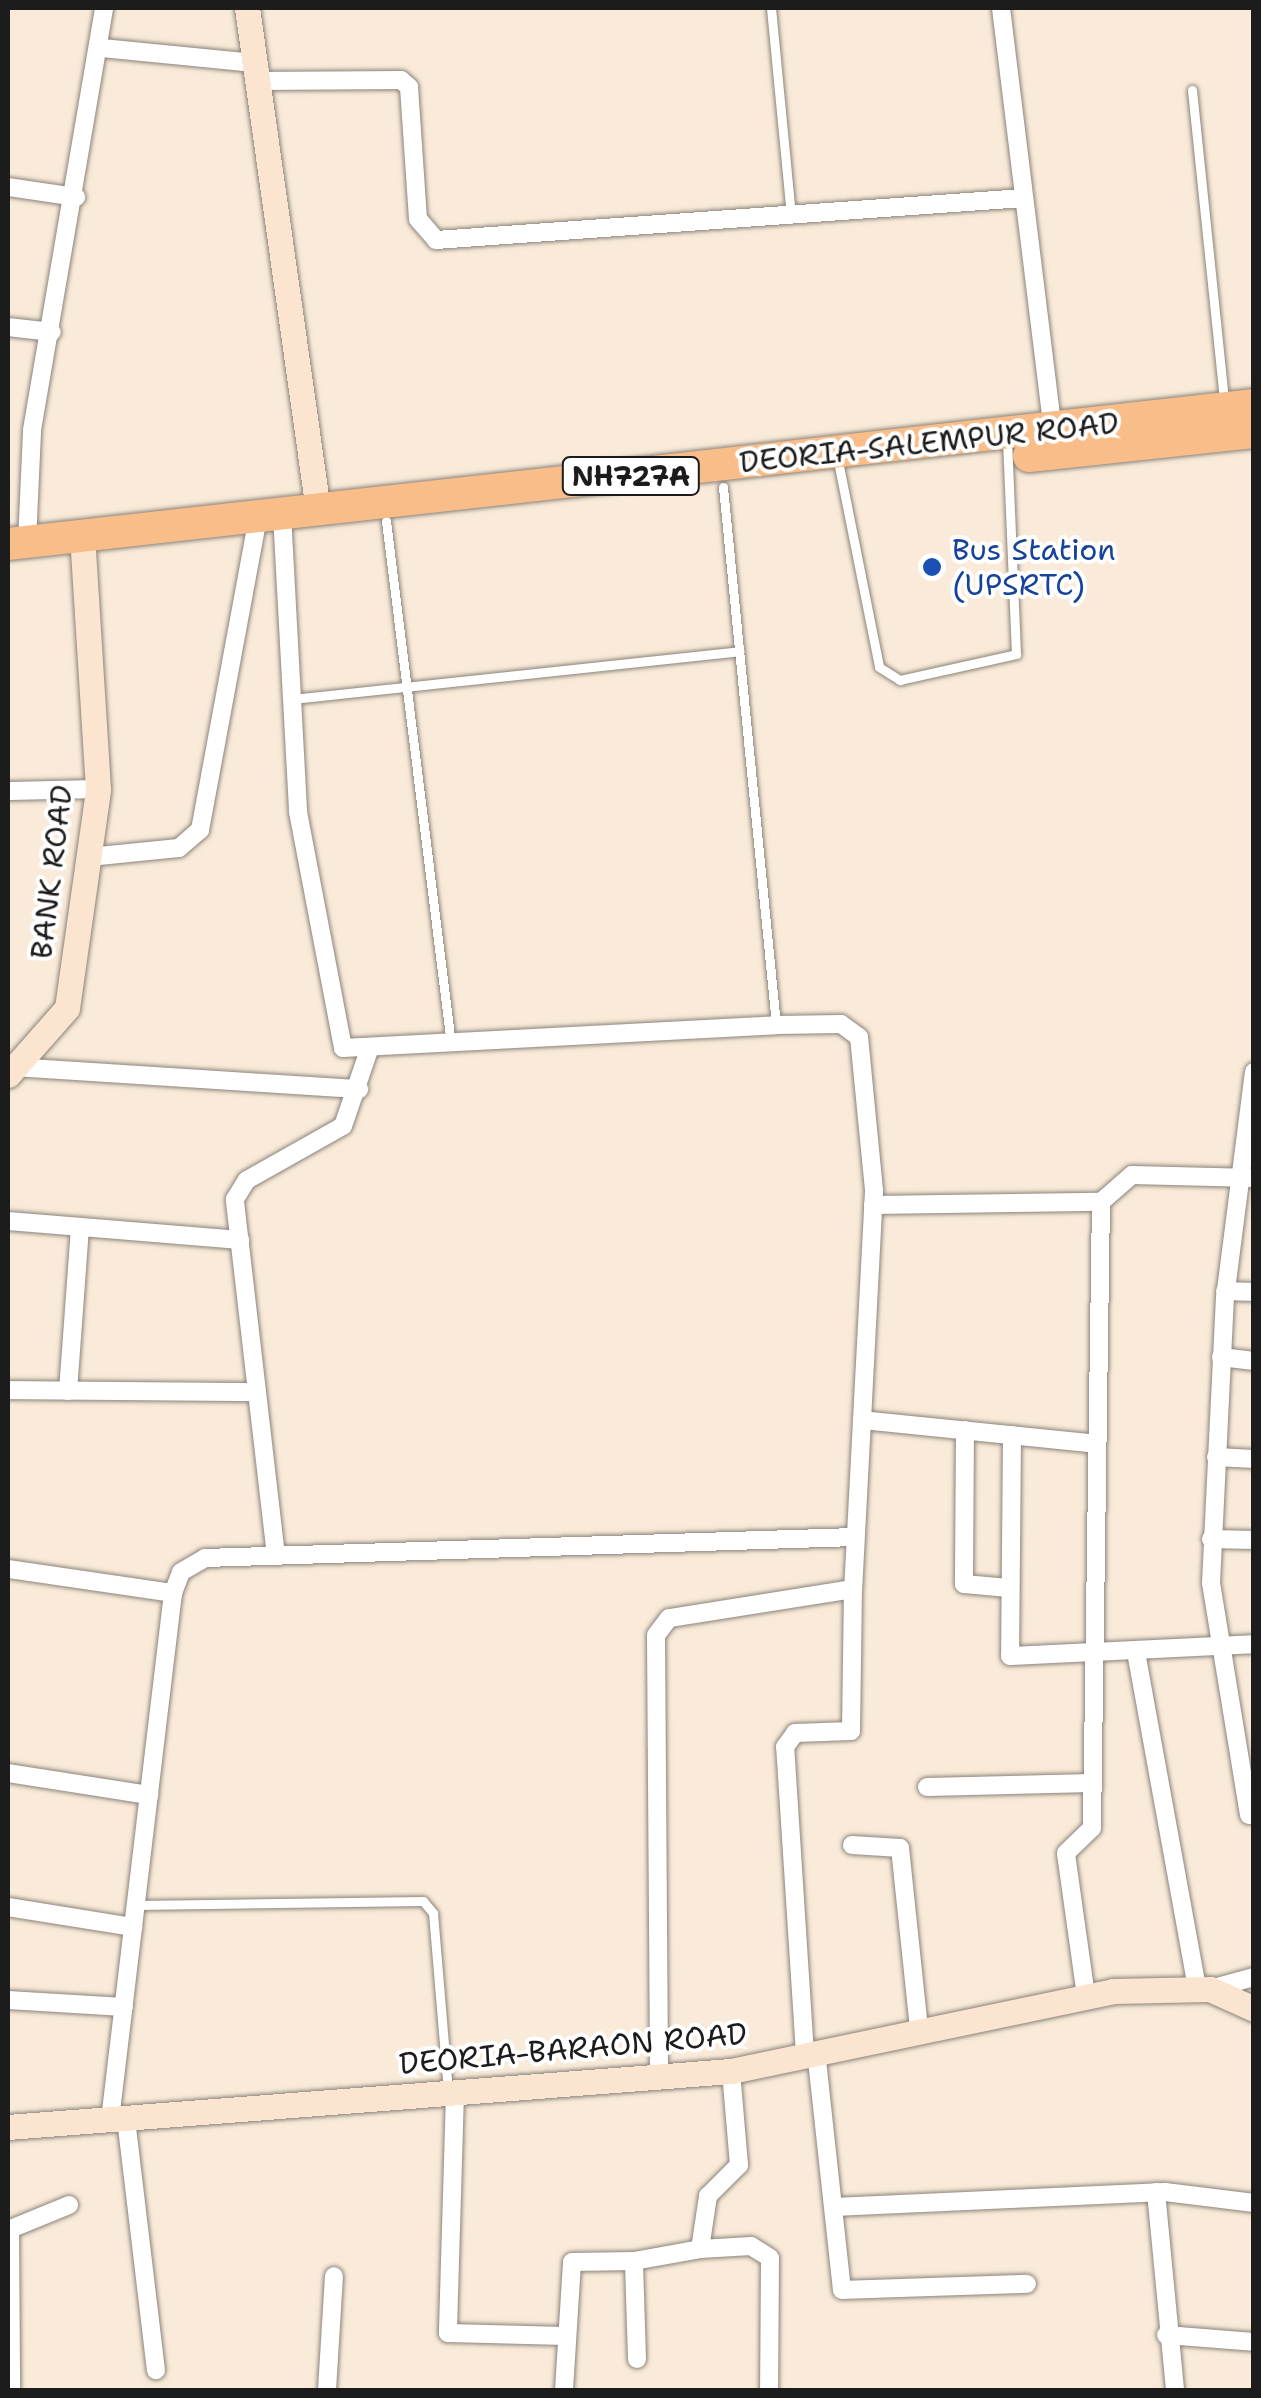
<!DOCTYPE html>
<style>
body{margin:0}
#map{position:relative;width:1261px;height:2398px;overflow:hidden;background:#f9ead9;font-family:"Shantell Sans",sans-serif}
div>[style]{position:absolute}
.roads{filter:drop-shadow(0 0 2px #8a837a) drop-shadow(0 0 2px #8a837a)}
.lane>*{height:9px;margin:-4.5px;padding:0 4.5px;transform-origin:4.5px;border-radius:4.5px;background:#fff}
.street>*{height:18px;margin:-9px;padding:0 9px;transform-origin:9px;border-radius:9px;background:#fff}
.secondary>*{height:25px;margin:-12.5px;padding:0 12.5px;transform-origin:12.5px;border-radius:12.5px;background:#fce5d0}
.highway>*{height:32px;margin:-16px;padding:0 16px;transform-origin:16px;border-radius:16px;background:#f8bd89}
.dots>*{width:28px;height:28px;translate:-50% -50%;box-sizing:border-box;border:5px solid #fff;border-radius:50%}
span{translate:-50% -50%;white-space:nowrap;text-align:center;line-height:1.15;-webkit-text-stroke:8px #fff;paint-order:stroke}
.shield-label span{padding:2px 8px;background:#fff;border:2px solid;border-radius:8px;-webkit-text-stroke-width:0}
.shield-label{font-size:28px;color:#1c1c1c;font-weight:700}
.street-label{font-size:30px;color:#1c1c1c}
.transit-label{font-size:30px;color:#164399}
.left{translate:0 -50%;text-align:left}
.frame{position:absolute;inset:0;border:10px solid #1c1c1c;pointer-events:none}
</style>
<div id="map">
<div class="roads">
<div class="lane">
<div style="left:771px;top:8px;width:208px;rotate:84.5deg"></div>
<div style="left:1192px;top:90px;width:314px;rotate:84.1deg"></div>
<div style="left:837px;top:456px;width:215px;rotate:78.7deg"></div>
<div style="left:879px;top:667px;width:25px;rotate:32deg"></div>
<div style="left:900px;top:680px;width:119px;rotate:-12.6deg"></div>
<div style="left:1016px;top:654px;width:213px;rotate:-92.4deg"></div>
<div style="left:723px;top:487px;width:541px;rotate:84.37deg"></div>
<div style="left:386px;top:521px;width:527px;rotate:82.92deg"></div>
<div style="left:292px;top:699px;width:450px;rotate:-6.1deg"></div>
<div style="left:136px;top:1905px;width:287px;rotate:-0.8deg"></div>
<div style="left:423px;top:1901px;width:16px;rotate:50deg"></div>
<div style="left:433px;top:1913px;width:179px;rotate:85.2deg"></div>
</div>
<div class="street">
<div style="left:1001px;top:8px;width:426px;rotate:83deg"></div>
<div style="left:102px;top:48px;width:153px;rotate:5.6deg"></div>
<div style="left:256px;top:81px;width:145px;rotate:-0.4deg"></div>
<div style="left:401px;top:80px;width:11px;rotate:41deg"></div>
<div style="left:409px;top:87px;width:132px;rotate:86.1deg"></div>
<div style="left:418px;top:219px;width:28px;rotate:49deg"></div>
<div style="left:436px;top:240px;width:589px;rotate:-4.09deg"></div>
<div style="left:8px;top:187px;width:69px;rotate:8.4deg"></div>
<div style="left:8px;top:327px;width:44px;rotate:6.5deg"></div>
<div style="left:282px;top:514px;width:298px;rotate:86.9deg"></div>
<div style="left:298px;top:812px;width:240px;rotate:79.2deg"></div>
<div style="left:343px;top:1048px;width:434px;rotate:-3deg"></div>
<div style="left:776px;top:1025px;width:65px;rotate:-0.9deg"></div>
<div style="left:841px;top:1024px;width:22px;rotate:36deg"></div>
<div style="left:859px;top:1037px;width:155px;rotate:84.4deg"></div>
<div style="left:874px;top:1191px;width:399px;rotate:93deg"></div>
<div style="left:853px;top:1589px;width:186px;rotate:171deg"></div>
<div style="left:669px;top:1618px;width:21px;rotate:127deg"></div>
<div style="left:656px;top:1635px;width:441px;rotate:89.6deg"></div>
<div style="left:27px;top:542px;width:112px;rotate:-87.4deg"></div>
<div style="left:32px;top:430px;width:428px;rotate:-80.3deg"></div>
<div style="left:8px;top:791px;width:90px;rotate:-1.3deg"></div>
<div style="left:89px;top:857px;width:90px;rotate:-5.7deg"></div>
<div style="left:179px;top:848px;width:28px;rotate:-41deg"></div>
<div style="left:200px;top:830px;width:319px;rotate:-79.5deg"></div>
<div style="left:15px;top:1067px;width:345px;rotate:3.7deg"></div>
<div style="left:873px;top:1205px;width:228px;rotate:-0.8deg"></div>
<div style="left:1101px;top:1202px;width:41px;rotate:-41.1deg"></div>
<div style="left:1132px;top:1175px;width:122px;rotate:1.4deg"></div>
<div style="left:8px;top:1221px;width:233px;rotate:4.7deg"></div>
<div style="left:1225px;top:1291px;width:29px;rotate:2deg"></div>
<div style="left:1221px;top:1357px;width:33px;rotate:7deg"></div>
<div style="left:8px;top:1390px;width:249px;rotate:0.5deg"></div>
<div style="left:68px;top:1391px;width:164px;rotate:-85.8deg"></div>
<div style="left:862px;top:1420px;width:236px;rotate:5.8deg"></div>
<div style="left:965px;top:1430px;width:154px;rotate:90.4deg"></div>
<div style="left:964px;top:1584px;width:45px;rotate:5.1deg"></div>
<div style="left:1012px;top:1435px;width:221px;rotate:90.5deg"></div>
<div style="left:1010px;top:1656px;width:244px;rotate:-2.8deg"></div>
<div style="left:1216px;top:1457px;width:38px;rotate:3deg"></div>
<div style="left:1211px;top:1539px;width:43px;rotate:1.3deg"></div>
<div style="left:276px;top:1556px;width:359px;rotate:-96.6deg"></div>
<div style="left:235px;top:1199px;width:22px;rotate:-58deg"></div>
<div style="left:247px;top:1180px;width:110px;rotate:-29.4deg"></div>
<div style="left:343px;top:1126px;width:80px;rotate:-71.1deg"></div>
<div style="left:8px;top:1569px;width:167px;rotate:8.3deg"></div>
<div style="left:173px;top:1593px;width:531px;rotate:96.82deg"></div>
<div style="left:173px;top:1593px;width:22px;rotate:-69deg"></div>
<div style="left:181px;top:1572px;width:28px;rotate:-30deg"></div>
<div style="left:205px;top:1558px;width:650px;rotate:-1.85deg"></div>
<div style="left:1136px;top:1652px;width:342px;rotate:79.7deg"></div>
<div style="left:8px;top:1773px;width:143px;rotate:8.9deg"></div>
<div style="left:927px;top:1787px;width:166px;rotate:-1.4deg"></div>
<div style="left:1249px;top:1815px;width:235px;rotate:-99.3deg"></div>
<div style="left:1211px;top:1583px;width:285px;rotate:-87.2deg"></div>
<div style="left:1225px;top:1298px;width:228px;rotate:-82.7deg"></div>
<div style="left:852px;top:1845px;width:48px;rotate:3.6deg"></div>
<div style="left:900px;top:1848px;width:181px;rotate:84deg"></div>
<div style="left:8px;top:1907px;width:127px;rotate:9.1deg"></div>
<div style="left:1210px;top:1989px;width:46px;rotate:-15.3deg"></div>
<div style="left:1086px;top:1996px;width:144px;rotate:-98deg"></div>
<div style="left:1066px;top:1853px;width:36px;rotate:-44deg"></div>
<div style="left:1092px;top:1828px;width:626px;rotate:-89.18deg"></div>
<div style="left:8px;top:2000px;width:116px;rotate:3.5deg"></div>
<div style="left:816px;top:2051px;width:240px;rotate:83.8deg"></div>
<div style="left:842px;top:2290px;width:185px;rotate:-1.9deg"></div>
<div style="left:805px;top:2054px;width:308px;rotate:-93.7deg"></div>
<div style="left:785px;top:1747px;width:17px;rotate:-54deg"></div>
<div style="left:795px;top:1733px;width:56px;rotate:-2deg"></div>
<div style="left:851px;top:1731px;width:142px;rotate:-89.2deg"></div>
<div style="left:455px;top:2093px;width:240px;rotate:91.7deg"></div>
<div style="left:448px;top:2333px;width:118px;rotate:1.5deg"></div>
<div style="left:126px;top:2119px;width:253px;rotate:83.2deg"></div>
<div style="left:1156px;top:2192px;width:199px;rotate:84.5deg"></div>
<div style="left:834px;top:2207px;width:331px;rotate:-2.6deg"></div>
<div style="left:1165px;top:2192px;width:90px;rotate:7deg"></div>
<div style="left:10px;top:2229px;width:161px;rotate:89.6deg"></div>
<div style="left:8px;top:2230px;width:66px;rotate:-22.3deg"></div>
<div style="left:700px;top:2249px;width:51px;rotate:-3.4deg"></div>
<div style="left:751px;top:2246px;width:22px;rotate:32deg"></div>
<div style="left:770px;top:2258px;width:132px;rotate:90.4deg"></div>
<div style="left:1166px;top:2335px;width:88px;rotate:4.5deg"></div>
<div style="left:637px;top:2359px;width:98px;rotate:-91.8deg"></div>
<div style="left:634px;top:2261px;width:67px;rotate:-10.3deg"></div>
<div style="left:700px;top:2249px;width:54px;rotate:-81.4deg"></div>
<div style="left:708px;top:2196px;width:44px;rotate:-45deg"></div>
<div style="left:739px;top:2165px;width:94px;rotate:-94.9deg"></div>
<div style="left:327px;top:2390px;width:114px;rotate:-86.5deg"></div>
<div style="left:564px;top:2390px;width:128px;rotate:-86.4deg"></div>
<div style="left:572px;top:2262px;width:62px;rotate:-0.9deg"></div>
</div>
<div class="secondary">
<div style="left:247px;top:8px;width:507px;rotate:81.95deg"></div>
<div style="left:8px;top:1075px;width:89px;rotate:-48.6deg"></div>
<div style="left:67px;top:1008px;width:221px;rotate:-81.9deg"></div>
<div style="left:98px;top:789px;width:254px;rotate:-93.6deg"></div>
<div style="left:8px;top:2127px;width:725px;rotate:-4.43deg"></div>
<div style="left:731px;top:2071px;width:390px;rotate:-11.8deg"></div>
<div style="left:1113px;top:1991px;width:97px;rotate:-1.2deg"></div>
<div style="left:1210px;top:1989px;width:48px;rotate:24.4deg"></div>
</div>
<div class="highway">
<div style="left:1029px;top:456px;width:226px;rotate:-6.1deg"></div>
<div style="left:8px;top:544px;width:1254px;rotate:-6.37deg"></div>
</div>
</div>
<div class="dots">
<div style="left:932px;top:567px;background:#1a4fb4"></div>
</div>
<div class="shield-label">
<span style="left:631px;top:476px">NH727A</span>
</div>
<div class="street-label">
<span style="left:929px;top:443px;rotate:-6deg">DEORIA-SALEMPUR ROAD</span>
<span style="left:52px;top:872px;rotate:-83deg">BANK ROAD</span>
<span style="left:573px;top:2049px;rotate:-5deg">DEORIA-BARAON ROAD</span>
</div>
<div class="transit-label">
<span class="left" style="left:952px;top:567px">Bus Station<br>(UPSRTC)</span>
</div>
<div class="frame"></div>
</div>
